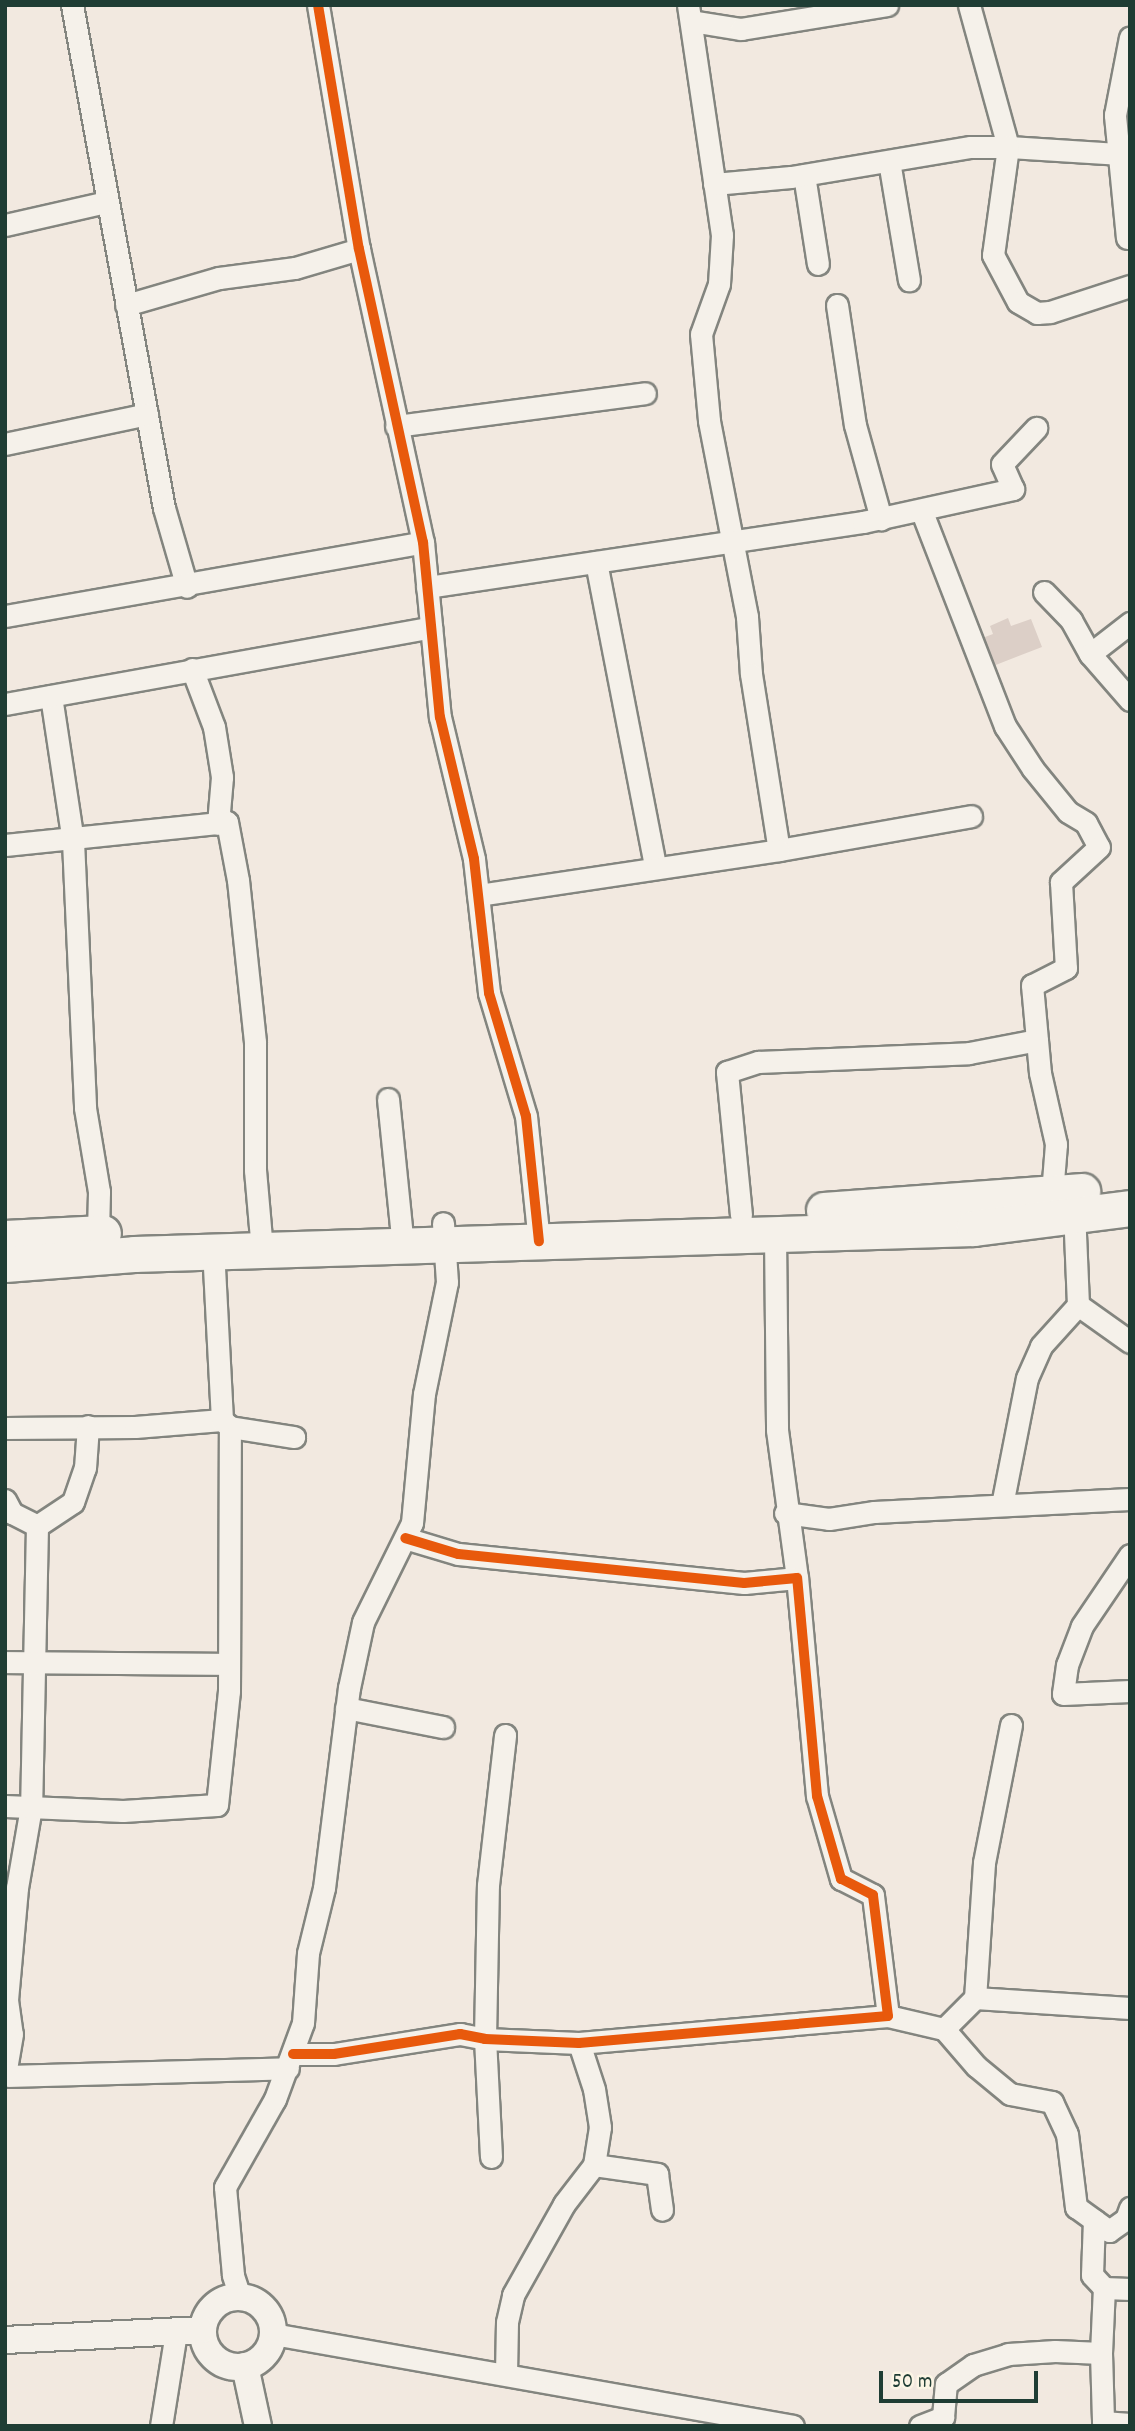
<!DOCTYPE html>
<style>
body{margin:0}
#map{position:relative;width:1135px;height:2431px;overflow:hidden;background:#f2e9e0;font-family:Dekko,sans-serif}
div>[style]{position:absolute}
.building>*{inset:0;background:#dccfc7}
.roads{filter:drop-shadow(2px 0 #83857f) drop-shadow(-2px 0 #83857f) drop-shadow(0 2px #83857f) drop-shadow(0 -2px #83857f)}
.minor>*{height:21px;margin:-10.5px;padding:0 10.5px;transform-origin:10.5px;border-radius:10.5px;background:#f5f1ea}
.tertiary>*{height:26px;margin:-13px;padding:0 13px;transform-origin:13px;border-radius:13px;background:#f5f1ea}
.tertiary>.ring{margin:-13px;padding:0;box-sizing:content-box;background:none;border:26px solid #f5f1ea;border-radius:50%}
.trunk>*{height:35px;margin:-17.5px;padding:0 17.5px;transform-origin:17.5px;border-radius:17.5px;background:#f5f1ea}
.cycleway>*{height:10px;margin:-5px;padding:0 5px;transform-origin:5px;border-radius:5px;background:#e8590c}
span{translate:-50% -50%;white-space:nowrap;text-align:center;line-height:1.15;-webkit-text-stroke:5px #fcf5e5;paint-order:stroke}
.frame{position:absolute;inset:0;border:7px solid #1f3d34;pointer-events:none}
.scale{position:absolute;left:879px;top:2371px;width:159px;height:32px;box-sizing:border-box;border:4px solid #1f3d34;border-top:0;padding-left:9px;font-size:21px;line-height:24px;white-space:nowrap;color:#1f3d34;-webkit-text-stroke:5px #fcf5e5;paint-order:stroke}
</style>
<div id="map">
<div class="building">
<div style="clip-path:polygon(1008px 618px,1011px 626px,1031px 619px,1042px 647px,988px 668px,977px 640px,993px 634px,990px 626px)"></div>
</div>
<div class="roads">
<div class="minor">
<div style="left:72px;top:5px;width:511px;rotate:79.64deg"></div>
<div style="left:164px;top:508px;width:82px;rotate:73.8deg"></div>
<div style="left:318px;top:5px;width:247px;rotate:80.5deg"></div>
<div style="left:359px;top:249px;width:300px;rotate:77.7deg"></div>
<div style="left:423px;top:542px;width:176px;rotate:84.5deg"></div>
<div style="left:440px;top:717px;width:146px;rotate:76.5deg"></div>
<div style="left:474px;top:859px;width:135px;rotate:83.6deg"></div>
<div style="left:489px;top:993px;width:128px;rotate:73.3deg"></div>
<div style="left:526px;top:1116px;width:126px;rotate:84.1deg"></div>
<div style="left:688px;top:5px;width:232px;rotate:81.6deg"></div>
<div style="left:722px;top:235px;width:49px;rotate:93.5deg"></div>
<div style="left:719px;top:284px;width:53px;rotate:109.8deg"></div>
<div style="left:701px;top:334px;width:87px;rotate:84.7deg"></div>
<div style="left:709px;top:421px;width:200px;rotate:79deg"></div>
<div style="left:747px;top:617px;width:57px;rotate:86deg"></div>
<div style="left:751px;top:674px;width:178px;rotate:81deg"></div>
<div style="left:779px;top:850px;width:195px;rotate:-10deg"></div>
<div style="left:969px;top:5px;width:147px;rotate:74.6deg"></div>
<div style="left:1008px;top:147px;width:111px;rotate:3.6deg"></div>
<div style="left:691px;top:21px;width:51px;rotate:9.1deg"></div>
<div style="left:741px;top:29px;width:148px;rotate:-9.3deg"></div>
<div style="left:889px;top:161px;width:121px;rotate:80.5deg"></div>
<div style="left:804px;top:175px;width:90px;rotate:81.1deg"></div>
<div style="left:714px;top:184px;width:77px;rotate:-5.2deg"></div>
<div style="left:791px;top:177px;width:182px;rotate:-9.5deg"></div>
<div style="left:971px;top:147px;width:37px"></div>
<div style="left:1008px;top:147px;width:109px;rotate:97.9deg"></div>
<div style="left:993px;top:255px;width:53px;rotate:62deg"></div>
<div style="left:1018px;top:302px;width:22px;rotate:30deg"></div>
<div style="left:1037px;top:313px;width:13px;rotate:-4deg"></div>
<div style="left:1050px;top:312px;width:84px;rotate:-18deg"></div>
<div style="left:5px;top:225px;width:104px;rotate:-12.8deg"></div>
<div style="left:1127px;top:238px;width:124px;rotate:-95.6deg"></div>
<div style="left:1115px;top:115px;width:79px;rotate:-79.1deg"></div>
<div style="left:126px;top:305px;width:97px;rotate:-16.2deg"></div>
<div style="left:219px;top:278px;width:77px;rotate:-7.5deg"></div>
<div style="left:295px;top:268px;width:67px;rotate:-16.5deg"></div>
<div style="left:837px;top:305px;width:121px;rotate:81.5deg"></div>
<div style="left:855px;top:425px;width:98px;rotate:74.5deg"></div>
<div style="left:396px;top:426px;width:251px;rotate:-7.5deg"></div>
<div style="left:5px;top:444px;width:145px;rotate:-11.9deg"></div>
<div style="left:922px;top:512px;width:230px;rotate:68.8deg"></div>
<div style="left:1005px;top:726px;width:51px;rotate:56.9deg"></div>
<div style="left:1033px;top:769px;width:55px;rotate:50.9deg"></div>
<div style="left:1068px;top:812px;width:21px;rotate:31deg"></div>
<div style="left:1086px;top:823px;width:27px;rotate:62deg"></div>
<div style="left:1099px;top:847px;width:52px;rotate:137.4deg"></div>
<div style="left:1061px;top:882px;width:86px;rotate:86.7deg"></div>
<div style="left:1066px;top:968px;width:38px;rotate:153deg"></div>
<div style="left:1032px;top:985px;width:88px;rotate:84.8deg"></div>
<div style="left:1040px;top:1073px;width:73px;rotate:77.3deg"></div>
<div style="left:1056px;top:1144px;width:50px;rotate:94.6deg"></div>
<div style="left:596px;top:562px;width:310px;rotate:79deg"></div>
<div style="left:427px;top:587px;width:441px;rotate:-8.5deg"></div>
<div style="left:863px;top:522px;width:154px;rotate:-12.4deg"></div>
<div style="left:1013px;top:489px;width:27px;rotate:-114deg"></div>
<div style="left:1002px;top:464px;width:50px;rotate:-46.6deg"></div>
<div style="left:1044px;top:592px;width:39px;rotate:46deg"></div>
<div style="left:1071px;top:620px;width:39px;rotate:61deg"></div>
<div style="left:1090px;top:654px;width:61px;rotate:49deg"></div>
<div style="left:5px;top:616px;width:424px;rotate:-10deg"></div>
<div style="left:1090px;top:654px;width:51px;rotate:-37.8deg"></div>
<div style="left:192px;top:669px;width:62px;rotate:69.2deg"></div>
<div style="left:214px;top:727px;width:51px;rotate:80.9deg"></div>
<div style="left:222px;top:777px;width:47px;rotate:94.9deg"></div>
<div style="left:51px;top:696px;width:147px;rotate:81.4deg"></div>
<div style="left:73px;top:841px;width:267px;rotate:87.4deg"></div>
<div style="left:85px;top:1108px;width:85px;rotate:80.5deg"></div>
<div style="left:99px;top:1192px;width:41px;rotate:91.4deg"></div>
<div style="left:5px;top:704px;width:433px;rotate:-10.2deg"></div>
<div style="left:5px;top:845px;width:223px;rotate:-5.9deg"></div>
<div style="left:227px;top:822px;width:59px;rotate:79.3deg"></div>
<div style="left:238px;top:880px;width:163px;rotate:84deg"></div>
<div style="left:255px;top:1042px;width:128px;rotate:90deg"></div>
<div style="left:255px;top:1170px;width:80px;rotate:85deg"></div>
<div style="left:478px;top:895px;width:304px;rotate:-8.5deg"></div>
<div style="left:388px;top:1099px;width:148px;rotate:84.2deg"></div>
<div style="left:741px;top:1215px;width:144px;rotate:-95.6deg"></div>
<div style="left:727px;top:1072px;width:33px;rotate:-18deg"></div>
<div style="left:758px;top:1062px;width:211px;rotate:-2.4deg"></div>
<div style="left:969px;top:1053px;width:69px;rotate:-10.8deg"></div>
<div style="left:775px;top:1234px;width:196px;rotate:89.4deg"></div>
<div style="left:777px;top:1430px;width:149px;rotate:82.3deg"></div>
<div style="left:1078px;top:1305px;width:64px;rotate:35.4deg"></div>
<div style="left:230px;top:1427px;width:65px;rotate:8.9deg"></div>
<div style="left:5px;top:1428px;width:130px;rotate:-0.4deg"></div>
<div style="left:135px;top:1427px;width:87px;rotate:-4.6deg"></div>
<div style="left:5px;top:1500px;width:15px;rotate:62deg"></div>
<div style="left:12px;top:1513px;width:28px;rotate:27deg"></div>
<div style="left:37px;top:1526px;width:281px;rotate:91.2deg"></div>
<div style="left:31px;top:1807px;width:82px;rotate:99.8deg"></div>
<div style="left:17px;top:1888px;width:112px;rotate:95.1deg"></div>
<div style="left:7px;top:2000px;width:34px;rotate:82deg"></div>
<div style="left:12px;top:2034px;width:42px;rotate:99.7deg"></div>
<div style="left:1002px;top:1505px;width:129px;rotate:-78.9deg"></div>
<div style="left:1027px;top:1378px;width:35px;rotate:-66deg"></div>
<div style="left:1041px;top:1346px;width:55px;rotate:-47.9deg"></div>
<div style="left:1078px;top:1305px;width:96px;rotate:-92.4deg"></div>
<div style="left:785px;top:1513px;width:44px;rotate:7.8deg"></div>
<div style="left:829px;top:1519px;width:46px;rotate:-8.8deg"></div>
<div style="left:874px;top:1512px;width:256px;rotate:-2.9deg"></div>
<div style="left:37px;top:1526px;width:43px;rotate:-33.7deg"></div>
<div style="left:73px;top:1502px;width:36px;rotate:-71deg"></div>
<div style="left:85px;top:1468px;width:42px;rotate:-85.9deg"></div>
<div style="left:1130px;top:1555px;width:86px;rotate:124.1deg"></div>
<div style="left:1082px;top:1626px;width:42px;rotate:111deg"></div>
<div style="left:1067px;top:1665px;width:29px;rotate:98deg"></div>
<div style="left:1063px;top:1694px;width:67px;rotate:-2.6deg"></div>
<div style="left:5px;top:1662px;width:223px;rotate:0.5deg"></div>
<div style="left:346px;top:1708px;width:99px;rotate:11.1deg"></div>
<div style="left:1011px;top:1725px;width:141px;rotate:101.1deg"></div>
<div style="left:984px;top:1863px;width:135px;rotate:93.8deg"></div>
<div style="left:975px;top:1998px;width:155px;rotate:3.7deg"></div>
<div style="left:5px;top:1806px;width:118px;rotate:2.4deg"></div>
<div style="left:123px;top:1811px;width:94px;rotate:-3.7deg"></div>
<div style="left:217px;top:1805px;width:115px;rotate:-84deg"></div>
<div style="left:229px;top:1691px;width:264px;rotate:-89.8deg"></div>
<div style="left:230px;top:1427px;width:11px;rotate:-139deg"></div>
<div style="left:222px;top:1420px;width:169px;rotate:-93deg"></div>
<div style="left:975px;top:1998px;width:44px;rotate:135deg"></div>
<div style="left:944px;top:2029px;width:49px;rotate:49.1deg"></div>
<div style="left:976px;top:2066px;width:44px;rotate:39.5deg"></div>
<div style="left:1010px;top:2094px;width:43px;rotate:10.8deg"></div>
<div style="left:1052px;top:2102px;width:35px;rotate:65deg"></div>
<div style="left:1067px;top:2134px;width:74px;rotate:83deg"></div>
<div style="left:1076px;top:2207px;width:41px;rotate:36deg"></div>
<div style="left:1109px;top:2231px;width:21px;rotate:-35deg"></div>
<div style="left:1126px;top:2219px;width:12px;rotate:-70deg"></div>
<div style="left:888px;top:2016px;width:57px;rotate:13.1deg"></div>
<div style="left:293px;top:2054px;width:41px"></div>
<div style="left:334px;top:2054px;width:128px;rotate:-9deg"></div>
<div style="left:460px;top:2034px;width:25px;rotate:11deg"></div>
<div style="left:485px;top:2039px;width:94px;rotate:2.4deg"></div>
<div style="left:579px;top:2043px;width:310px;rotate:-5deg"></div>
<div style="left:888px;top:2016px;width:122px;rotate:-97.1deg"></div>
<div style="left:873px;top:1895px;width:36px;rotate:-153deg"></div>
<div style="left:841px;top:1879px;width:86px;rotate:-106.1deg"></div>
<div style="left:817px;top:1796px;width:219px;rotate:-95.2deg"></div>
<div style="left:797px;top:1578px;width:53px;rotate:174.6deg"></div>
<div style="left:744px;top:1583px;width:287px;rotate:-174.2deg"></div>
<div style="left:458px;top:1554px;width:55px;rotate:-163.2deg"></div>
<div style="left:8px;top:2076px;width:280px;rotate:-1.6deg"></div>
<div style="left:491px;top:2157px;width:118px;rotate:-92.9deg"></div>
<div style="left:485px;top:2039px;width:154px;rotate:-88.9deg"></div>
<div style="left:488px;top:1885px;width:151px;rotate:-83.5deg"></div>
<div style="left:594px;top:2165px;width:64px;rotate:8.1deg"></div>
<div style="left:657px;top:2174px;width:36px;rotate:82deg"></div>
<div style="left:1094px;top:2220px;width:55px;rotate:92.1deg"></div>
<div style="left:1092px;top:2275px;width:18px;rotate:47deg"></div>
<div style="left:1104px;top:2288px;width:26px;rotate:2deg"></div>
<div style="left:240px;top:2297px;width:23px;rotate:-108deg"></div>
<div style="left:233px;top:2275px;width:88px;rotate:-95.2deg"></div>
<div style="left:225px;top:2187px;width:101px;rotate:-60.4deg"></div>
<div style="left:275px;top:2099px;width:81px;rotate:-69.8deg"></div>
<div style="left:303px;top:2023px;width:70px;rotate:-85.9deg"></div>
<div style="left:308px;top:1953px;width:67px;rotate:-76.2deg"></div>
<div style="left:324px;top:1888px;width:202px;rotate:-82.9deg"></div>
<div style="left:349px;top:1688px;width:67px;rotate:-78deg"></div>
<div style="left:363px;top:1622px;width:110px;rotate:-63.7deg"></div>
<div style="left:412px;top:1523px;width:130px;rotate:-84.7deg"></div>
<div style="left:424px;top:1394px;width:114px;rotate:-78.4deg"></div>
<div style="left:447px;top:1282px;width:59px;rotate:-93.9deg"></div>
<div style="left:273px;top:2334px;width:528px;rotate:10.03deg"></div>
<div style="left:1101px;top:2353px;width:65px;rotate:-87.4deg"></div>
<div style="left:506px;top:2374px;width:52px;rotate:-88.9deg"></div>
<div style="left:507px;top:2322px;width:28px;rotate:-77deg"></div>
<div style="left:513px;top:2295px;width:104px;rotate:-60.7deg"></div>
<div style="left:564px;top:2204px;width:49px;rotate:-52.4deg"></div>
<div style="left:594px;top:2165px;width:38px;rotate:-81deg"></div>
<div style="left:600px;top:2127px;width:38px;rotate:-99deg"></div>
<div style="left:594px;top:2089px;width:48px;rotate:-108.1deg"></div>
<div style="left:161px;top:2426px;width:95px;rotate:-80.9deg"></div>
<div style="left:920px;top:2426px;width:25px;rotate:-21deg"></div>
<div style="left:943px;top:2417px;width:33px;rotate:-85deg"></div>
<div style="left:946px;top:2384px;width:33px;rotate:-35deg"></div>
<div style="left:973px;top:2365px;width:37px;rotate:-17deg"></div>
<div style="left:1008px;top:2354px;width:47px;rotate:-3.7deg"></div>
<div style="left:1055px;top:2351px;width:46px;rotate:2.5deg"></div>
<div style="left:1101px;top:2353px;width:69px;rotate:88.3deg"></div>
<div style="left:1103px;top:2422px;width:27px;rotate:4deg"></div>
</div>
<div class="tertiary">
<div class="ring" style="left:203px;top:2297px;width:44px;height:44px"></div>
<div style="left:5px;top:2340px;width:197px;rotate:-2.9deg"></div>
<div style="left:245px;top:2366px;width:61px;rotate:77.8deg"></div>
</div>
<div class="trunk">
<div style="left:824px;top:1210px;width:259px;rotate:-4.2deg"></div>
<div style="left:5px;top:1238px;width:98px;rotate:-2.9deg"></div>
<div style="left:5px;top:1264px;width:129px;rotate:-4.4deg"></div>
<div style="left:134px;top:1254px;width:840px;rotate:-1.77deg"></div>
<div style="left:974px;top:1228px;width:157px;rotate:-7.3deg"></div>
</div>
</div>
<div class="cycleway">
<div style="left:318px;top:5px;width:247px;rotate:80.5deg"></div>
<div style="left:359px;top:249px;width:300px;rotate:77.7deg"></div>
<div style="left:423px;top:542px;width:176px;rotate:84.5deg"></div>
<div style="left:440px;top:717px;width:146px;rotate:76.5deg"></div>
<div style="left:474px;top:859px;width:135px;rotate:83.6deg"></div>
<div style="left:489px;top:993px;width:128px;rotate:73.3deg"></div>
<div style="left:526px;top:1116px;width:126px;rotate:84.1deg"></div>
<div style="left:293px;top:2054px;width:41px"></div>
<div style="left:334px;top:2054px;width:128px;rotate:-9deg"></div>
<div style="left:460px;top:2034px;width:25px;rotate:11deg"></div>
<div style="left:485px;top:2039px;width:94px;rotate:2.4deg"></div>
<div style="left:579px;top:2043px;width:310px;rotate:-5deg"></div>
<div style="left:888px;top:2016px;width:122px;rotate:-97.1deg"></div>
<div style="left:873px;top:1895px;width:36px;rotate:-153deg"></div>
<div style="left:841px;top:1879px;width:86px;rotate:-106.1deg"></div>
<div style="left:817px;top:1796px;width:219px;rotate:-95.2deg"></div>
<div style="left:797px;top:1578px;width:53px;rotate:174.6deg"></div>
<div style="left:744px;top:1583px;width:287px;rotate:-174.2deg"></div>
<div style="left:458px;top:1554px;width:55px;rotate:-163.2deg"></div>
</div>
<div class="frame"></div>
<div class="scale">50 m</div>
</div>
